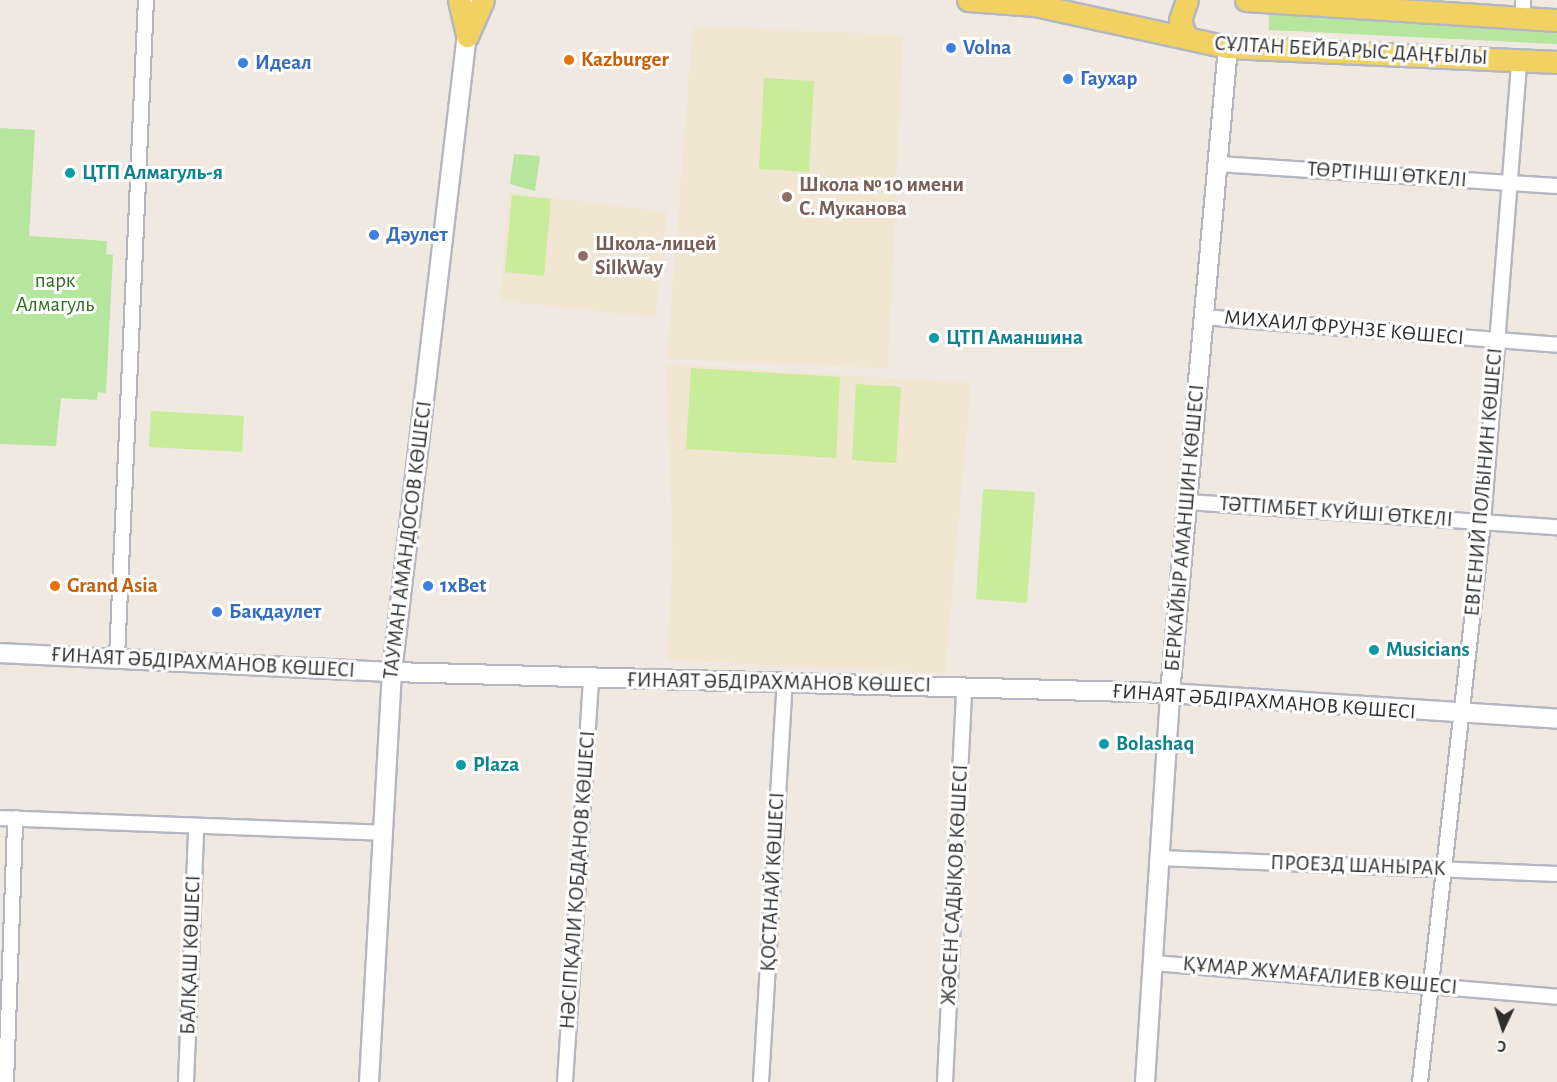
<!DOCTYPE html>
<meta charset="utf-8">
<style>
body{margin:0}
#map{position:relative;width:1557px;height:1082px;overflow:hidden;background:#efe9e1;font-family:"Alegreya Sans",sans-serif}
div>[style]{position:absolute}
.education>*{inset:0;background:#f0e6d1}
.green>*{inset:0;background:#b6e59e}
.pitch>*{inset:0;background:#c9ec9a}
.roads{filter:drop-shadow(2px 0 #b4b7c1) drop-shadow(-2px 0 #b4b7c1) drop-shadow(0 2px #b4b7c1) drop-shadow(0 -2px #b4b7c1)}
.street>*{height:14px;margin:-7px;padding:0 7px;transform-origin:7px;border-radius:7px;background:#fff}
.secondary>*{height:18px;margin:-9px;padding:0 9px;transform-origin:9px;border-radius:9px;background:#fff}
.primary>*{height:21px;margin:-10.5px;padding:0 10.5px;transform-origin:10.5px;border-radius:10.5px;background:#f2d163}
.dots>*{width:16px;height:16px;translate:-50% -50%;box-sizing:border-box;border:3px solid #fff;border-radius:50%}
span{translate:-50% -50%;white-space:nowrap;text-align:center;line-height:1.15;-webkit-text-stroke:6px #fff;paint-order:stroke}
.shop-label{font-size:21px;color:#366cbe;font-weight:700}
.left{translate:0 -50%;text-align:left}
.street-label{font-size:21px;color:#2e2e2e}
.food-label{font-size:21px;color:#c56008;font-weight:700}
.culture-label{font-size:21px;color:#0d838f;font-weight:700}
.education-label{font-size:21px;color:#785e54;font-weight:700}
.park-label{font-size:21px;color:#2c6e1b}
.north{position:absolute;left:1473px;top:998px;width:60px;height:60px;-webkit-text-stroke:4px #fff;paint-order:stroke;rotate:184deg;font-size:16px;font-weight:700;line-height:24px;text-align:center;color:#2e2e2e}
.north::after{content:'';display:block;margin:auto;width:21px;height:27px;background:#2e2e2e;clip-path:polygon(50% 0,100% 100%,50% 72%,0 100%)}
</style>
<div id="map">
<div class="education">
<div style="clip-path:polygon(693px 26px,903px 35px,888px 368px,667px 359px)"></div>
<div style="clip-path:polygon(509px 192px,667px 212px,656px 317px,500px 301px)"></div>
<div style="clip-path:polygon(666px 364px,971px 383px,945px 673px,667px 660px,673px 553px)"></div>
</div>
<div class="green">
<div style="clip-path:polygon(1269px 14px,1557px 28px,1557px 44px,1269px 30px)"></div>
<div style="clip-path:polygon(0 128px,35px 130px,29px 236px,107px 241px,106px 254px,113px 255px,106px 393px,98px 392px,97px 400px,61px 398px,56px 446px,0 444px)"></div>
<div style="clip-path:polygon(514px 154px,540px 156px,535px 191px,510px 184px)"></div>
</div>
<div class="pitch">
<div style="clip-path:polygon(764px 78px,814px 81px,809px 172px,759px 169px)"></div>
<div style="clip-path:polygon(512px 195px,551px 199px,544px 276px,505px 272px)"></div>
<div style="clip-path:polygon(691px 368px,840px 377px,836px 458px,686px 449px)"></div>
<div style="clip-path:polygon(856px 384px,901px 387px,896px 463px,852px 460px)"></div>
<div style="clip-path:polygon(151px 411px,244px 416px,242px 452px,149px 447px)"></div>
<div style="clip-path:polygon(983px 489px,1035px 492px,1027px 603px,976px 599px)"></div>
</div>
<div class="roads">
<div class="street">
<div style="left:1522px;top:18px;width:18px;rotate:-87deg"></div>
<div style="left:1217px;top:164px;width:341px;rotate:3.7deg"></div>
<div style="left:1204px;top:317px;width:354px;rotate:4.5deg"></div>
<div style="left:1187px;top:502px;width:371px;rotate:3.9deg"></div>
<div style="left:117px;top:658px;width:659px;rotate:-87.48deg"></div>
<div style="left:0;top:818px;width:382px;rotate:2.2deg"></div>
<div style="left:1160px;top:858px;width:397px;rotate:2.3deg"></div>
<div style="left:1155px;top:963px;width:403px;rotate:4.8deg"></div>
<div style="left:6px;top:1082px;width:264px;rotate:-88deg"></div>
<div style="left:186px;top:1082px;width:254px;rotate:-87.7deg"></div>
<div style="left:565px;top:1082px;width:405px;rotate:-86.3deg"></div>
<div style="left:761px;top:1082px;width:401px;rotate:-86.6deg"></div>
<div style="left:945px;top:1082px;width:394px;rotate:-87.2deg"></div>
<div style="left:1420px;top:1082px;width:564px;rotate:-83.58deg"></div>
<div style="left:1483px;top:522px;width:463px;rotate:-85.5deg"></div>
</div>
<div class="secondary">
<div style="left:0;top:653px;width:392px;rotate:2.8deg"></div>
<div style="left:392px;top:672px;width:778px;rotate:1.55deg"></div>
<div style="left:1170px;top:693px;width:388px;rotate:3.8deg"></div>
<div style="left:369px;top:1082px;width:411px;rotate:-86.8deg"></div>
<div style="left:392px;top:672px;width:677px;rotate:-83.3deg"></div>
<div style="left:1145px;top:1082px;width:390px;rotate:-86.3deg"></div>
<div style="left:1170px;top:693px;width:649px;rotate:-84.87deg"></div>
</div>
<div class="primary">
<div style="left:459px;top:0;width:37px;rotate:77deg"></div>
<div style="left:968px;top:0;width:67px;rotate:4.3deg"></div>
<div style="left:1035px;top:5px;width:198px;rotate:12.3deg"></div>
<div style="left:1228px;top:47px;width:329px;rotate:2.6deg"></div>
<div style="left:1246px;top:0;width:312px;rotate:3.7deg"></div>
<div style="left:467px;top:36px;width:39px;rotate:-66deg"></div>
<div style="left:1186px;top:38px;width:19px;rotate:-108deg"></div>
<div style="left:1180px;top:20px;width:21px;rotate:-71deg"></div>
</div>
</div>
<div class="dots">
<div style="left:951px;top:48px;background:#3f7fe0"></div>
<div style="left:569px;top:60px;background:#e8710a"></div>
<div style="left:243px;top:63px;background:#3f7fe0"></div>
<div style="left:1068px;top:79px;background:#3f7fe0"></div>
<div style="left:70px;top:173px;background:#0f9aa8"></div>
<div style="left:787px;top:197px;background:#8d6e63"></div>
<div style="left:374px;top:235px;background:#3f7fe0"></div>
<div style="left:583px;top:256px;background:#8d6e63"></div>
<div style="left:934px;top:338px;background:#0f9aa8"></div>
<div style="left:55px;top:586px;background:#e8710a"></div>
<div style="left:428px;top:586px;background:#3f7fe0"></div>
<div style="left:217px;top:612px;background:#3f7fe0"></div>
<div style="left:1374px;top:650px;background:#0f9aa8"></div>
<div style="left:1104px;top:744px;background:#0f9aa8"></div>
<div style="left:461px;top:765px;background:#0f9aa8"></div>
</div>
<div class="shop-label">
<span class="left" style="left:963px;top:48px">Volna</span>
<span class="left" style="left:255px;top:63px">Идеал</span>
<span class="left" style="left:1080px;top:79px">Гаухар</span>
<span class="left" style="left:386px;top:235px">Дәулет</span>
<span class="left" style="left:440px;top:586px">1xBet</span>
<span class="left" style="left:229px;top:612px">Бақдаулет</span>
</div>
<div class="street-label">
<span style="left:1351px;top:51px;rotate:3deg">СҰЛТАН БЕЙБАРЫС ДАҢҒЫЛЫ</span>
<span style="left:1387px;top:175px;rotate:4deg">ТӨРТІНШІ ӨТКЕЛІ</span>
<span style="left:1344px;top:328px;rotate:5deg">МИХАИЛ ФРУНЗЕ КӨШЕСІ</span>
<span style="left:1484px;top:482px;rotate:-85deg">ЕВГЕНИЙ ПОЛЫНИН КӨШЕСІ</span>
<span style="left:1336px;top:512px;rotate:4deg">ТӘТТІМБЕТ КҮЙШІ ӨТКЕЛІ</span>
<span style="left:1185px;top:528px;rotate:-85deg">БЕРКАЙЫР АМАНШИН КӨШЕСІ</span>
<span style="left:408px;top:540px;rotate:-83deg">ТАУМАН АМАНДОСОВ КӨШЕСІ</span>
<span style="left:203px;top:663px;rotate:3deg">ҒИНАЯТ ӘБДІРАХМАНОВ КӨШЕСІ</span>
<span style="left:779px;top:683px;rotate:1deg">ҒИНАЯТ ӘБДІРАХМАНОВ КӨШЕСІ</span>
<span style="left:1264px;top:702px;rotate:4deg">ҒИНАЯТ ӘБДІРАХМАНОВ КӨШЕСІ</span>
<span style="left:1358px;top:866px;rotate:2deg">ПРОЕЗД ШАНЫРАК</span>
<span style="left:578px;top:880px;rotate:-86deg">НӘСІПҚАЛИ ҚОБДАНОВ КӨШЕСІ</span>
<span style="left:773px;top:882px;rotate:-87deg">ҚОСТАНАЙ КӨШЕСІ</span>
<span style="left:955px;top:885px;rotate:-87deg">ЖӘСЕН САДЫҚОВ КӨШЕСІ</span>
<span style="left:191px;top:955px;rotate:-88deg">БАЛҚАШ КӨШЕСІ</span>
<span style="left:1320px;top:976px;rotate:5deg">ҚҰМАР ЖҰМАҒАЛИЕВ КӨШЕСІ</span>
</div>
<div class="food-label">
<span class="left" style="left:581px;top:60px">Kazburger</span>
<span class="left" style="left:67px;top:586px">Grand Asia</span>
</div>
<div class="culture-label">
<span class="left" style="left:82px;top:173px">ЦТП Алмагуль-я</span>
<span class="left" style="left:946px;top:338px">ЦТП Аманшина</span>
<span class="left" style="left:1386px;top:650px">Musicians</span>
<span class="left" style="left:1116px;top:744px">Bolashaq</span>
<span class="left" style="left:473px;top:765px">Plaza</span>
</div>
<div class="education-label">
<span class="left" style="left:799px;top:197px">Школа № 10 имени<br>С. Муканова</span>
<span class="left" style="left:595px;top:256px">Школа-лицей<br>SilkWay</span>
</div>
<div class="park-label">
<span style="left:55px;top:293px">парк<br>Алмагуль</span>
</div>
<div class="north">С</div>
</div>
